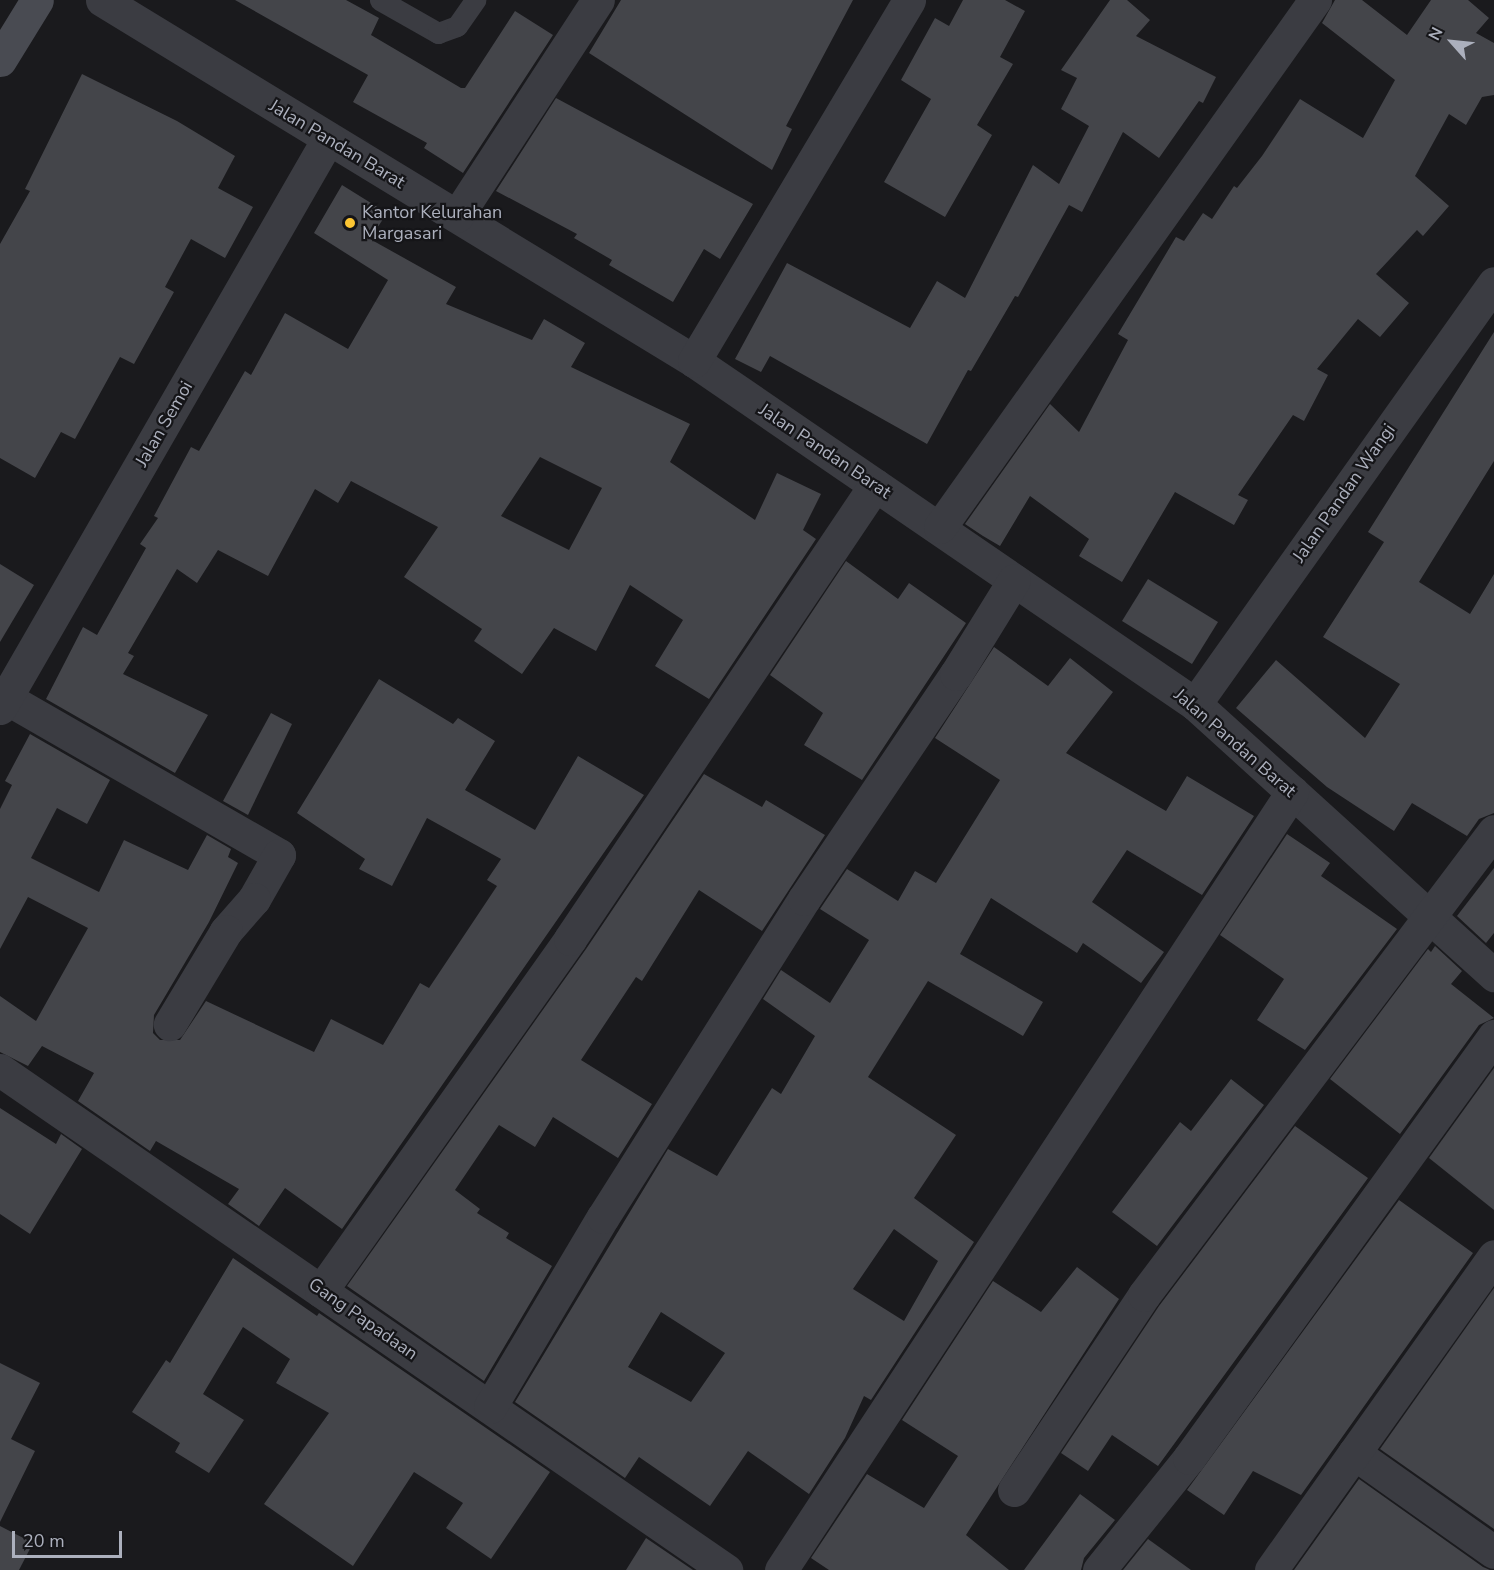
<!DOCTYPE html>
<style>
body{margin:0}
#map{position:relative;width:1494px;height:1570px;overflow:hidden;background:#1a1a1d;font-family:"Nunito Sans",sans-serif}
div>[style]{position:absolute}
.building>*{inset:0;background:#44454a}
.lane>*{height:21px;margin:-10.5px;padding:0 10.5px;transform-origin:10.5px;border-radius:10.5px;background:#3b3c42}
.street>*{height:33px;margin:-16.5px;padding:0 16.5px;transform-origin:16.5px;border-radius:16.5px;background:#3b3c42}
.secondary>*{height:33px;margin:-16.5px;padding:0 16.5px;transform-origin:16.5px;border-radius:16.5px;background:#494b52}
.dots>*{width:16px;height:16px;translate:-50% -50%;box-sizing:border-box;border:3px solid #151518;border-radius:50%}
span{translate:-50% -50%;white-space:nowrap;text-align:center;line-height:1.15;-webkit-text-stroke:4.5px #151518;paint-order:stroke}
.street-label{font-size:18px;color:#acb0bd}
.poi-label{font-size:18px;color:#acb0bd}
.left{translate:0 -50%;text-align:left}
.north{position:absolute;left:1422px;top:12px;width:60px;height:60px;-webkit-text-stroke:4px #151518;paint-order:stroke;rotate:297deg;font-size:16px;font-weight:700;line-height:24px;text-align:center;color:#acb0bd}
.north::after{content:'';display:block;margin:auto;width:21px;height:27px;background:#acb0bd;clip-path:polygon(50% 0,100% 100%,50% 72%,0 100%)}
.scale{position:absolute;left:12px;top:1531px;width:110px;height:27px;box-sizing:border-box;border:3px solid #acb0bd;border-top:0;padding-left:8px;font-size:18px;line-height:21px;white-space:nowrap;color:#acb0bd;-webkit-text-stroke:4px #151518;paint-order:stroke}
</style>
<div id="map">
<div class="building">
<div style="clip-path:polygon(235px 0,346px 0,379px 18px,371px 35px,461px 88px,465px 88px,515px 11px,553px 35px,463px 173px,424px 148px,427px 143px,353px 102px,368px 75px)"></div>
<div style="clip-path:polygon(621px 0,853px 0,786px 126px,792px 129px,772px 170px,589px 53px)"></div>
<div style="clip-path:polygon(963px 0,1005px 0,1025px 11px,1000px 57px,1013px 64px,977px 125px,992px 135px,945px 217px,884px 182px,931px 99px,901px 80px,935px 18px,949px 26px)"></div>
<div style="clip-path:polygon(1110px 0,1127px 0,1150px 20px,1136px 36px,1216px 77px,1203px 103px,1199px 101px,1159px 158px,1123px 132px,1082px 212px,1069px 205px,1018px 297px,1015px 296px,971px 371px,968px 370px,927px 444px,770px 356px,761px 372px,735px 359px,787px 263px,910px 328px,937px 281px,965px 298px,1033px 165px,1059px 184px,1089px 126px,1061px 109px,1077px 78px,1061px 70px)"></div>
<div style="clip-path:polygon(1335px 0,1362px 0,1407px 35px,1431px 0,1468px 0,1489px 18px,1476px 33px,1494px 43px,1494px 95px,1482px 97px,1466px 125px,1449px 114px,1415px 176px,1449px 206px,1423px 236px,1417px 230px,1376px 274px,1409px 303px,1380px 337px,1358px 319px,1317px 369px,1328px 375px,1304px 421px,1293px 415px,1238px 495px,1248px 500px,1234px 525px,1175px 492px,1122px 582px,1079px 556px,1089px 539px,1030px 496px,1000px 546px,983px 536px,965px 524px,1050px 404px,1079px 432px,1128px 340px,1118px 334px,1176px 237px,1184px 241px,1203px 213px,1212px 219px,1234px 186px,1237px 188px,1262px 156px,1300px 99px,1363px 138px,1395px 80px,1322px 23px)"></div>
<div style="clip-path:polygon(82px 74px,177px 121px,235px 156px,218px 188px,253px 207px,225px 258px,191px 239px,165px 287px,174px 292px,134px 364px,120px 357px,75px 439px,61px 432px,35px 478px,0 458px,0 244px,30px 191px,25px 189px)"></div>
<div style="clip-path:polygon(556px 98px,753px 204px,720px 259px,704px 249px,673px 302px,609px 265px,612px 260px,574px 238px,577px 234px,496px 191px)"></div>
<div style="clip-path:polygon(evenodd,342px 185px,387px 213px,370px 239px,456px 287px,446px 304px,532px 340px,544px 319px,585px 343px,571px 367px,690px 424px,670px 462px,755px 520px,777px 473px,821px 494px,803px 530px,816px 539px,709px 699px,655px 666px,683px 620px,630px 585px,596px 651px,554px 628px,522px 674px,474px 641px,482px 629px,404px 577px,438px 527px,351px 481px,338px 503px,315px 489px,268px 576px,218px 550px,197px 583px,177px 569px,128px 653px,134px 656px,123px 674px,208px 715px,175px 773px,46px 699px,83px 627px,97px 635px,146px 548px,140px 544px,158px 518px,154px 516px,191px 447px,199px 451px,245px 371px,251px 375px,285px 313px,348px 349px,388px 280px,314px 233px,342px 185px,540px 457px,602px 488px,569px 550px,501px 516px,540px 457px)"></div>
<div style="clip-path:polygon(1494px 332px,1494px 461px,1419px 582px,1470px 614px,1494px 574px,1494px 813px,1479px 819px,1467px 836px,1412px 803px,1394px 831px,1327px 787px,1236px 708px,1276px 660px,1365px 738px,1400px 684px,1323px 637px,1384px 542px,1368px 532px)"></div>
<div style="clip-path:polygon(846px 561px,898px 599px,909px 583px,966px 623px,862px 780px,804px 745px,823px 713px,770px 675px)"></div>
<div style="clip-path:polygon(0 564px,34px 585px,0 642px)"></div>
<div style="clip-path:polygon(1148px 579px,1218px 622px,1192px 664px,1122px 621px)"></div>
<div style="clip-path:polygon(evenodd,994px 647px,1048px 686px,1070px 658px,1113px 692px,1066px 753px,1166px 811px,1187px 776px,1254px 816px,1202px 895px,1127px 850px,1092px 902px,1164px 952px,1141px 983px,1083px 943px,1077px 953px,991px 898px,960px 954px,1043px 1002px,1023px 1036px,928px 981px,868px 1077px,956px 1135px,914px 1198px,974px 1242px,871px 1400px,864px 1396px,845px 1438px,809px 1494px,748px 1451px,710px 1506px,639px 1457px,625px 1478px,515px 1402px,668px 1149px,717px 1176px,772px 1088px,781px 1094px,815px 1036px,763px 999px,781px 970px,830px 1003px,869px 940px,820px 909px,847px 869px,898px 901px,915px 871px,936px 883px,1000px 780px,935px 738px,994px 647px,894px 1229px,938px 1261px,904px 1321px,853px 1289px,894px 1229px,994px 647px,661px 1312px,725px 1353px,691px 1402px,628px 1367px,661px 1312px)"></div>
<div style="clip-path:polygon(379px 679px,453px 724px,458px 718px,495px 741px,465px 790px,535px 830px,578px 756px,644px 795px,342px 1229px,285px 1188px,259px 1226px,228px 1204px,239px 1189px,156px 1141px,150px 1151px,78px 1101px,94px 1073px,42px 1046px,28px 1066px,0 1052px,0 996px,36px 1021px,88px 928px,28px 897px,0 949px,0 809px,12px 785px,5px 781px,30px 734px,110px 780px,87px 824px,57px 808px,31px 858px,99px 892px,124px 840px,188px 870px,207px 835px,231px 849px,228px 857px,238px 863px,209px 922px,154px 1015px,153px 1033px,160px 1040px,180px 1040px,206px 1001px,314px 1052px,331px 1019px,383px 1045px,420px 983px,429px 988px,497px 886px,487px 880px,501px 859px,427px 818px,392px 886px,359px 869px,365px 859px,297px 813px)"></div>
<div style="clip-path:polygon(271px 713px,292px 724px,248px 815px,223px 801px)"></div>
<div style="clip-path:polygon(704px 774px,762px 807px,766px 800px,825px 835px,762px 931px,699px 890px,642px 981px,636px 977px,581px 1060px,652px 1104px,618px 1158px,553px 1117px,535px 1147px,499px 1125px,455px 1190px,480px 1209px,477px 1213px,509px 1233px,506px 1238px,552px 1266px,484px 1381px,347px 1286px,586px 949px)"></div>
<div style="clip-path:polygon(1287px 834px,1330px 863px,1321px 876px,1397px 929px,1305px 1050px,1257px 1020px,1284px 979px,1220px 935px)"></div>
<div style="clip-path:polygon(1494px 868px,1494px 933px,1486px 943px,1457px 916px)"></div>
<div style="clip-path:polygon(1435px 946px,1462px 971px,1451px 984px,1494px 1018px,1479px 1025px,1400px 1134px,1330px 1079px,1428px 949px,1431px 952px)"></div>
<div style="clip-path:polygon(1494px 1068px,1494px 1210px,1429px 1158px)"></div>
<div style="clip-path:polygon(1231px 1079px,1264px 1105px,1157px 1246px,1112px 1212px,1180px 1122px,1191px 1131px)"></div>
<div style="clip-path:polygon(0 1108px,56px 1144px,61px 1134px,82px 1149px,30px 1234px,0 1214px)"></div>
<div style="clip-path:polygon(1295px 1126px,1368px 1178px,1158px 1466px,1112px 1435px,1088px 1471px,1061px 1453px,1159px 1306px)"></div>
<div style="clip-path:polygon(1399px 1200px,1473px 1253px,1301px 1495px,1253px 1471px,1224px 1515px,1187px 1490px)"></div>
<div style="clip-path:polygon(233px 1258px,317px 1316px,319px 1313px,550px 1472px,491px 1559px,446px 1528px,463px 1503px,414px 1472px,353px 1566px,264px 1504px,329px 1413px,276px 1383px,290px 1359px,243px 1327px,203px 1394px,244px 1420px,209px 1473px,175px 1452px,180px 1443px,132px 1412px,166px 1360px,170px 1363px)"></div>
<div style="clip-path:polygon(1077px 1267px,1119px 1299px,966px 1535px,1009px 1570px,829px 1570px,811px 1558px,867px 1474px,924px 1508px,958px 1456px,902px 1420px,993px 1281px,1041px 1312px)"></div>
<div style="clip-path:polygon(1494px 1288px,1494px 1529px,1380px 1449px)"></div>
<div style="clip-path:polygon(0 1363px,40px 1383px,11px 1439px,35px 1451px,0 1522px)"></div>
<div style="clip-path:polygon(1359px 1479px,1483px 1567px,1490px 1570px,1294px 1570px)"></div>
<div style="clip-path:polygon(1080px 1494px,1115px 1520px,1084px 1558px,1081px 1570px,1024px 1570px)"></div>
<div style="clip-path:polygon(0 1526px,33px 1543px,19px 1570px,0 1570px)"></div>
<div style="clip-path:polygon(646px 1538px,693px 1570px,626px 1570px)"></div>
<div style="clip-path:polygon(1148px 1539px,1191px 1570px,1123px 1570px)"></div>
</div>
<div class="lane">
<div style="left:380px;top:0;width:67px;rotate:29.6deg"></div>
<div style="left:438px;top:33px;width:20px;rotate:-20deg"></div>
<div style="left:457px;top:26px;width:32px;rotate:-55deg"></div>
</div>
<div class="street">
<div style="left:102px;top:0;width:693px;rotate:31.37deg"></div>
<div style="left:694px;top:361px;width:607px;rotate:34.4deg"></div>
<div style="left:1195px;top:704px;width:404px;rotate:42.2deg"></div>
<div style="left:457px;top:216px;width:258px;rotate:-56.9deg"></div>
<div style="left:694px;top:361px;width:420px;rotate:-59.2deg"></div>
<div style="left:940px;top:527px;width:647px;rotate:-54.57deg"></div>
<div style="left:6px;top:698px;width:315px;rotate:29.9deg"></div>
<div style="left:279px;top:855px;width:51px;rotate:119.6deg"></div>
<div style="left:254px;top:899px;width:43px;rotate:131.2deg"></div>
<div style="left:226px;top:931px;width:109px;rotate:121.1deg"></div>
<div style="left:1195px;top:704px;width:516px;rotate:-54.62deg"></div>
<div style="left:0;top:708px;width:657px;rotate:-60.04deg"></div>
<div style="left:0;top:1070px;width:882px;rotate:34.56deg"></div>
<div style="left:321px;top:1291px;width:431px;rotate:-54.7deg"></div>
<div style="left:570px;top:939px;width:547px;rotate:-56.11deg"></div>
<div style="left:490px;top:1407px;width:221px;rotate:-59.3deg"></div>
<div style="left:603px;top:1217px;width:376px;rotate:-57.7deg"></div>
<div style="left:804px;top:899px;width:272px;rotate:-56deg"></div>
<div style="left:956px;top:674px;width:110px;rotate:-58.3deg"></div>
<div style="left:1354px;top:1453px;width:171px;rotate:35.3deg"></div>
<div style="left:1014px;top:1490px;width:234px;rotate:-56.3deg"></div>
<div style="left:1144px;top:1295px;width:581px;rotate:-52.97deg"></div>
<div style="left:781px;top:1570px;width:931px;rotate:-56.7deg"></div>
<div style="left:1099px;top:1570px;width:144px;rotate:-51.2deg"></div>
<div style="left:1189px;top:1458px;width:521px;rotate:-54.14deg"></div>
<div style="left:1271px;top:1570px;width:385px;rotate:-54.6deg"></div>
</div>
<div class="secondary">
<div style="left:0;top:60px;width:70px;rotate:-58.3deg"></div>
</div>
<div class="dots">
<div style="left:350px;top:223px;background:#fdc633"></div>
</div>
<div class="street-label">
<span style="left:337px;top:144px;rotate:31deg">Jalan Pandan Barat</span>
<span style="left:164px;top:424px;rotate:-60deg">Jalan Semoi</span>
<span style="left:825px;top:451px;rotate:34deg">Jalan Pandan Barat</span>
<span style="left:1344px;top:493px;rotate:-55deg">Jalan Pandan Wangi</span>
<span style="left:1235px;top:743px;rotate:41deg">Jalan Pandan Barat</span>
<span style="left:363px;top:1319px;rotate:35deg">Gang Papadaan</span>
</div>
<div class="poi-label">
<span class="left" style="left:362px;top:223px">Kantor Kelurahan<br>Margasari</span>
</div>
<div class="north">N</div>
<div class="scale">20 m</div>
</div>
